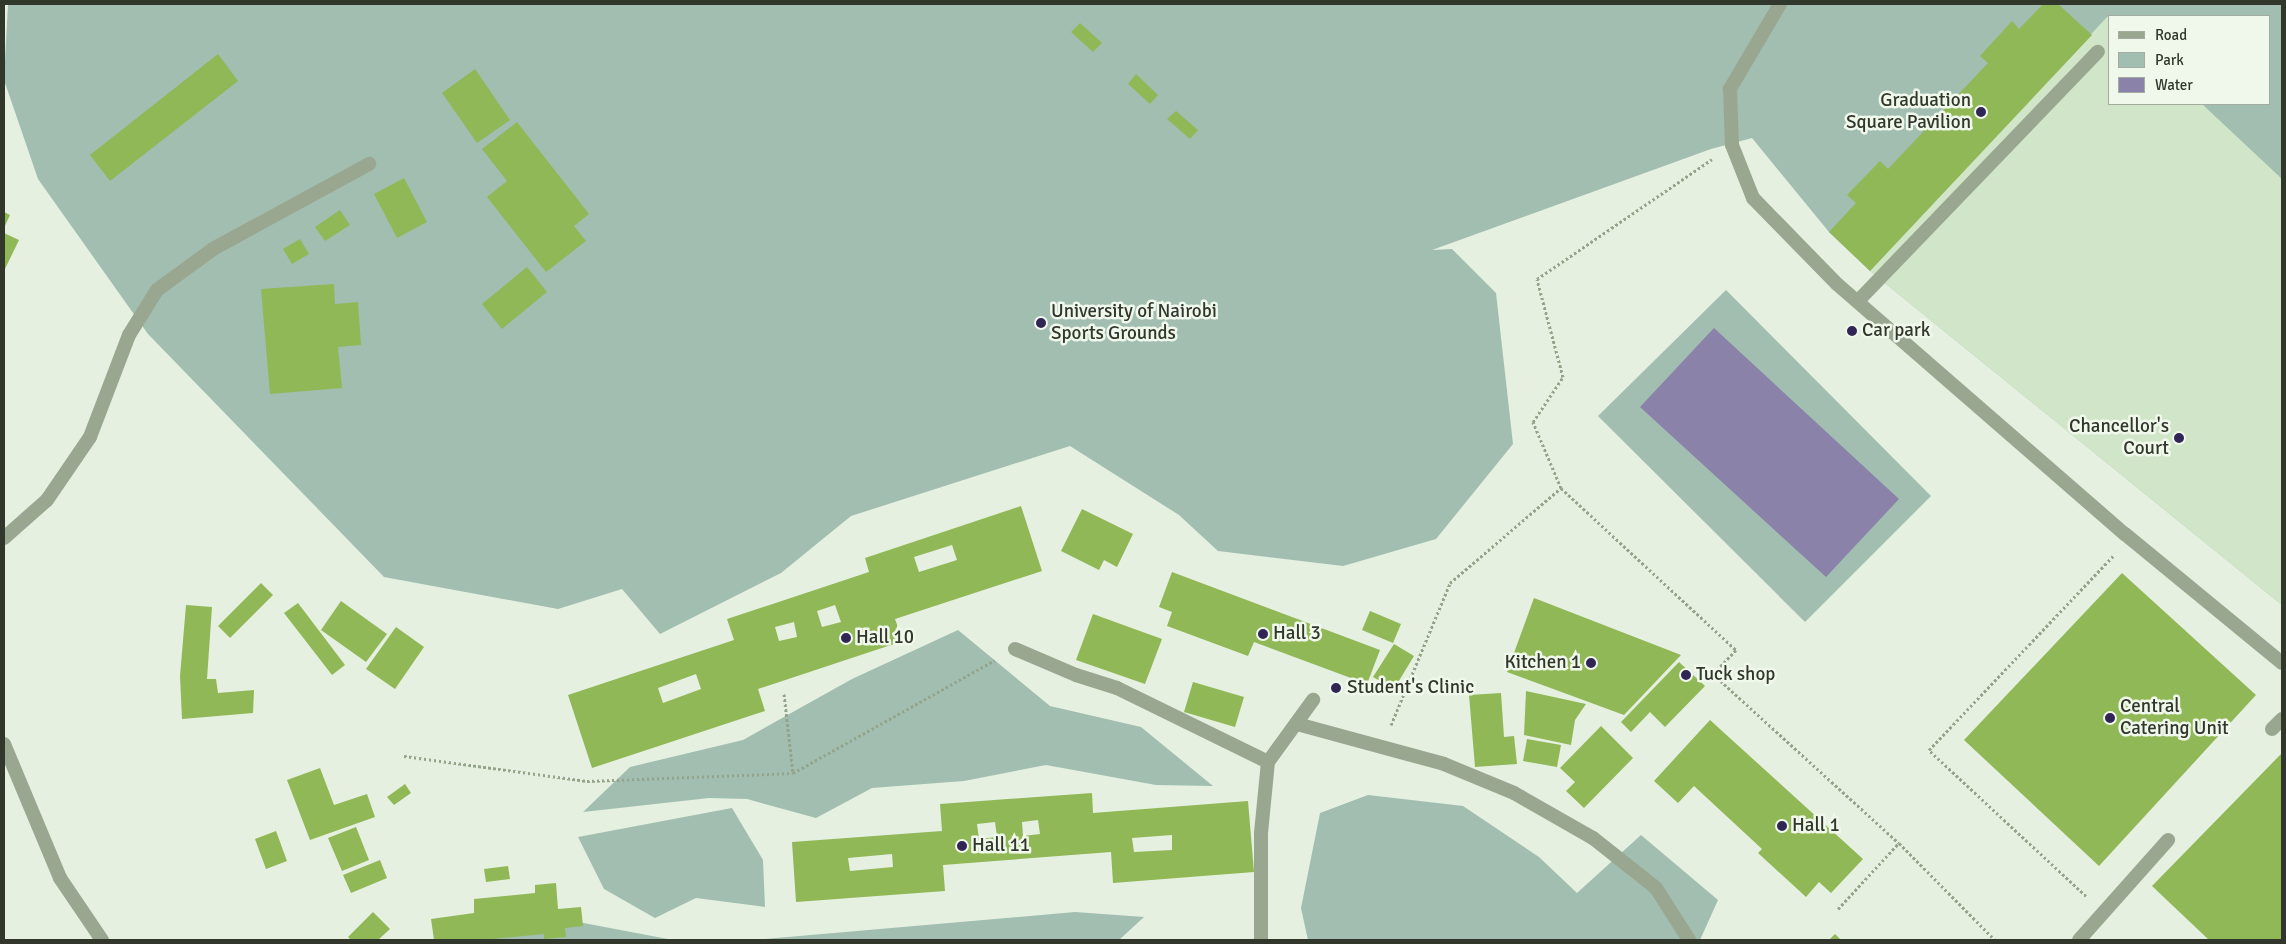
<!DOCTYPE html>
<style>
body{margin:0}
#map{position:relative;width:2286px;height:944px;overflow:hidden;background:#e5f0e0;font-family:Signika,sans-serif}
div>[style]{position:absolute}
.green>*{inset:0;background:#a1beb0}
.plaza>*{inset:0;background:#d1e6c9}
.water>*{inset:0;background:#8b82aa}
.building>*{inset:0;background:#90b856}
.path>*{height:3px;margin-top:-1.5px;transform-origin:0;background:repeating-linear-gradient(90deg,#94a48a 0 2.5px,transparent 0 5px)}
.service>*{height:14px;margin:-7px;padding:0 7px;transform-origin:7px;border-radius:7px;background:#9aa790}
.tertiary>*{height:14px;margin:-7px;padding:0 7px;transform-origin:7px;border-radius:7px;background:#9aa790}
.dots>*{width:14px;height:14px;translate:-50% -50%;box-sizing:border-box;border:2px solid #f0f8ec;border-radius:50%}
span{translate:-50% -50%;white-space:nowrap;text-align:center;line-height:1.15;-webkit-text-stroke:5px #f0f8ec;paint-order:stroke}
.poi-label{font-size:19px;color:#31372b}
.right{translate:-100% -50%;text-align:right}
.left{translate:0 -50%;text-align:left}
.frame{position:absolute;inset:0;border:5px solid #31372b;pointer-events:none}
.legend{position:absolute;left:2108px;top:15px;width:162px;height:90px;box-sizing:border-box;background:#f0f8ec;border:1px solid #a4ab9f;margin:0;padding:6px 9px;list-style:none;font-size:15px;color:#31372b}
.legend li{display:flex;align-items:center;gap:10px;height:25px}
.legend b{width:25px;border:1px solid #a4ab9f}
</style>
<div id="map">
<div class="green">
<div style="clip-path:polygon(evenodd,8px 4px,2282px 4px,2282px 605px,1870px 271px,1829px 232px,1752px 138px,1711px 149px,1432px 250px,1452px 249px,1496px 293px,1513px 444px,1436px 539px,1343px 566px,1218px 551px,1179px 515px,1070px 446px,851px 516px,781px 573px,660px 634px,622px 589px,558px 609px,384px 577px,148px 334px,38px 179px,4px 80px,8px 4px,2110px 16px,2270px 16px,2270px 104px,2110px 104px,2110px 16px)"></div>
<div style="clip-path:polygon(1726px 290px,1931px 496px,1805px 622px,1598px 416px)"></div>
<div style="clip-path:polygon(958px 630px,1050px 706px,1141px 727px,1213px 786px,1156px 785px,1046px 765px,964px 781px,872px 788px,816px 818px,747px 799px,709px 798px,583px 812px,630px 767px,743px 740px,852px 679px)"></div>
<div style="clip-path:polygon(1368px 795px,1463px 806px,1539px 857px,1577px 893px,1641px 835px,1718px 900px,1700px 940px,1308px 940px,1301px 908px,1320px 813px)"></div>
<div style="clip-path:polygon(732px 808px,763px 860px,765px 907px,696px 898px,655px 918px,604px 889px,578px 837px)"></div>
<div style="clip-path:polygon(1075px 912px,1144px 917px,1119px 940px,754px 940px)"></div>
<div style="clip-path:polygon(454px 918px,573px 921px,673px 940px,442px 940px)"></div>
</div>
<div class="plaza">
<div style="clip-path:polygon(2108px 16px,2110px 104px,2202px 104px,2282px 179px,2282px 605px,1870px 271px)"></div>
</div>
<div class="water">
<div style="clip-path:polygon(1714px 328px,1899px 499px,1826px 577px,1640px 407px)"></div>
</div>
<div class="building">
<div style="clip-path:polygon(2043px 4px,2058px 4px,2092px 35px,1870px 271px,1829px 232px,1856px 203px,1847px 195px,1880px 161px,1888px 169px,1988px 63px,1980px 56px,2012px 21px,2019px 29px)"></div>
<div style="clip-path:polygon(1080px 23px,1102px 43px,1093px 52px,1071px 32px)"></div>
<div style="clip-path:polygon(218px 54px,238px 81px,110px 181px,90px 155px)"></div>
<div style="clip-path:polygon(475px 69px,510px 120px,477px 143px,442px 93px)"></div>
<div style="clip-path:polygon(1136px 74px,1158px 95px,1150px 104px,1128px 84px)"></div>
<div style="clip-path:polygon(1176px 111px,1198px 130px,1190px 139px,1167px 119px)"></div>
<div style="clip-path:polygon(517px 122px,589px 214px,574px 226px,586px 241px,546px 272px,487px 197px,507px 181px,482px 149px)"></div>
<div style="clip-path:polygon(404px 178px,427px 222px,397px 238px,374px 194px)"></div>
<div style="clip-path:polygon(340px 210px,350px 225px,325px 241px,315px 227px)"></div>
<div style="clip-path:polygon(4px 212px,10px 215px,4px 228px)"></div>
<div style="clip-path:polygon(4px 233px,19px 240px,4px 271px)"></div>
<div style="clip-path:polygon(300px 239px,309px 254px,292px 264px,283px 249px)"></div>
<div style="clip-path:polygon(527px 267px,547px 292px,502px 329px,482px 304px)"></div>
<div style="clip-path:polygon(334px 284px,335px 304px,358px 302px,361px 345px,338px 347px,342px 388px,270px 394px,261px 289px)"></div>
<div style="clip-path:polygon(evenodd,1021px 506px,1042px 571px,895px 619px,903px 641px,758px 689px,765px 711px,592px 768px,568px 695px,734px 640px,727px 619px,869px 572px,865px 558px,1021px 506px,952px 545px,957px 560px,919px 572px,914px 557px,952px 545px,1021px 506px,835px 605px,841px 622px,822px 627px,817px 611px,835px 605px,1021px 506px,794px 622px,797px 637px,779px 641px,775px 627px,794px 622px,1021px 506px,696px 674px,701px 689px,663px 703px,658px 688px,696px 674px)"></div>
<div style="clip-path:polygon(1082px 509px,1133px 534px,1117px 567px,1104px 560px,1099px 570px,1061px 551px)"></div>
<div style="clip-path:polygon(1172px 572px,1380px 650px,1367px 684px,1254px 642px,1248px 656px,1167px 626px,1172px 612px,1159px 607px)"></div>
<div style="clip-path:polygon(2122px 573px,2256px 695px,2099px 866px,1964px 740px)"></div>
<div style="clip-path:polygon(261px 583px,273px 595px,230px 638px,218px 626px)"></div>
<div style="clip-path:polygon(1534px 598px,1681px 655px,1624px 715px,1507px 672px)"></div>
<div style="clip-path:polygon(341px 601px,387px 634px,366px 662px,321px 630px)"></div>
<div style="clip-path:polygon(298px 603px,345px 665px,332px 675px,284px 613px)"></div>
<div style="clip-path:polygon(186px 605px,212px 607px,207px 679px,216px 679px,218px 693px,254px 690px,253px 713px,182px 719px,180px 676px)"></div>
<div style="clip-path:polygon(1370px 611px,1401px 624px,1393px 643px,1362px 630px)"></div>
<div style="clip-path:polygon(1093px 614px,1162px 639px,1145px 684px,1076px 660px)"></div>
<div style="clip-path:polygon(396px 627px,424px 647px,395px 689px,366px 669px)"></div>
<div style="clip-path:polygon(1394px 644px,1414px 656px,1394px 689px,1373px 677px)"></div>
<div style="clip-path:polygon(1679px 662px,1705px 686px,1665px 727px,1650px 712px,1631px 732px,1621px 722px)"></div>
<div style="clip-path:polygon(1193px 682px,1244px 697px,1235px 727px,1184px 712px)"></div>
<div style="clip-path:polygon(1526px 691px,1586px 704px,1575px 720px,1571px 745px,1524px 735px)"></div>
<div style="clip-path:polygon(1501px 693px,1504px 737px,1514px 736px,1517px 764px,1475px 767px,1469px 695px)"></div>
<div style="clip-path:polygon(1710px 720px,1863px 859px,1831px 893px,1819px 882px,1806px 897px,1758px 853px,1762px 849px,1694px 786px,1678px 803px,1654px 781px)"></div>
<div style="clip-path:polygon(1601px 726px,1633px 758px,1584px 808px,1566px 791px,1575px 782px,1560px 768px)"></div>
<div style="clip-path:polygon(1527px 739px,1561px 745px,1557px 767px,1523px 761px)"></div>
<div style="clip-path:polygon(2282px 753px,2282px 940px,2209px 940px,2152px 886px)"></div>
<div style="clip-path:polygon(320px 768px,334px 805px,367px 794px,375px 817px,310px 840px,287px 780px)"></div>
<div style="clip-path:polygon(405px 784px,411px 793px,394px 805px,387px 797px)"></div>
<div style="clip-path:polygon(evenodd,1092px 793px,1093px 813px,1248px 801px,1254px 872px,1113px 883px,1111px 852px,943px 865px,945px 891px,796px 902px,792px 842px,942px 831px,940px 804px,1092px 793px,1038px 820px,1040px 834px,1023px 836px,1022px 822px,1038px 820px,1092px 793px,995px 822px,997px 837px,979px 839px,977px 824px,995px 822px,1092px 793px,1172px 835px,1172px 850px,1134px 852px,1132px 838px,1172px 835px,1092px 793px,892px 854px,893px 867px,850px 871px,848px 858px,892px 854px)"></div>
<div style="clip-path:polygon(356px 827px,369px 860px,342px 871px,328px 838px)"></div>
<div style="clip-path:polygon(276px 831px,287px 861px,266px 869px,255px 839px)"></div>
<div style="clip-path:polygon(380px 860px,387px 878px,351px 893px,343px 875px)"></div>
<div style="clip-path:polygon(508px 866px,510px 879px,486px 882px,484px 869px)"></div>
<div style="clip-path:polygon(556px 883px,558px 909px,581px 907px,583px 926px,565px 928px,566px 937px,544px 939px,544px 934px,482px 940px,434px 940px,431px 919px,474px 913px,474px 899px,535px 893px,535px 885px)"></div>
<div style="clip-path:polygon(373px 912px,390px 929px,378px 940px,351px 940px,348px 937px)"></div>
<div style="clip-path:polygon(1835px 934px,1841px 940px,1829px 940px)"></div>
</div>
<div class="path">
<div style="left:1561px;top:488px;width:238px;rotate:42.8deg"></div>
<div style="left:1736px;top:650px;width:33px;rotate:134deg"></div>
<div style="left:1713px;top:674px;width:251px;rotate:42.3deg"></div>
<div style="left:1899px;top:843px;width:136px;rotate:45.3deg"></div>
<div style="left:784px;top:694px;width:80px;rotate:83.5deg"></div>
<div style="left:1391px;top:725px;width:154px;rotate:-67.4deg"></div>
<div style="left:1450px;top:583px;width:146px;rotate:-40.6deg"></div>
<div style="left:1561px;top:488px;width:72px;rotate:-113deg"></div>
<div style="left:1533px;top:422px;width:54px;rotate:-56.3deg"></div>
<div style="left:1563px;top:377px;width:101px;rotate:-104.9deg"></div>
<div style="left:1537px;top:279px;width:212px;rotate:-34.4deg"></div>
<div style="left:404px;top:756px;width:185px;rotate:7.8deg"></div>
<div style="left:587px;top:781px;width:206px;rotate:-2.2deg"></div>
<div style="left:793px;top:773px;width:231px;rotate:-29.2deg"></div>
<div style="left:2086px;top:896px;width:214px;rotate:-137.1deg"></div>
<div style="left:1929px;top:750px;width:269px;rotate:-46.5deg"></div>
<div style="left:1838px;top:909px;width:90px;rotate:-47.3deg"></div>
</div>
<div class="service">
<div style="left:1780px;top:4px;width:99px;rotate:120.5deg"></div>
<div style="left:1730px;top:89px;width:56px;rotate:88deg"></div>
<div style="left:1732px;top:145px;width:57px;rotate:68.4deg"></div>
<div style="left:1753px;top:198px;width:120px;rotate:45.7deg"></div>
<div style="left:1837px;top:284px;width:381px;rotate:41deg"></div>
<div style="left:2125px;top:534px;width:203px;rotate:39.4deg"></div>
<div style="left:1858px;top:301px;width:346px;rotate:-46.1deg"></div>
<div style="left:4px;top:538px;width:57px;rotate:-41.5deg"></div>
<div style="left:47px;top:500px;width:76px;rotate:-55.7deg"></div>
<div style="left:90px;top:437px;width:109px;rotate:-69.1deg"></div>
<div style="left:129px;top:335px;width:53px;rotate:-58.1deg"></div>
<div style="left:157px;top:290px;width:69px;rotate:-36.2deg"></div>
<div style="left:213px;top:249px;width:178px;rotate:-28.6deg"></div>
<div style="left:1015px;top:649px;width:66px;rotate:23.1deg"></div>
<div style="left:1076px;top:675px;width:43px;rotate:17.6deg"></div>
<div style="left:1117px;top:688px;width:168px;rotate:26.1deg"></div>
<div style="left:1297px;top:724px;width:152px;rotate:15.2deg"></div>
<div style="left:1444px;top:764px;width:76px;rotate:22.5deg"></div>
<div style="left:1514px;top:793px;width:91px;rotate:29.7deg"></div>
<div style="left:1593px;top:838px;width:80px;rotate:38.4deg"></div>
<div style="left:1656px;top:888px;width:62px;rotate:57.6deg"></div>
<div style="left:2272px;top:729px;width:14px;rotate:-45deg"></div>
<div style="left:1261px;top:940px;width:107px;rotate:-90deg"></div>
<div style="left:1261px;top:833px;width:71px;rotate:-84.4deg"></div>
<div style="left:1268px;top:762px;width:77px;rotate:-54deg"></div>
<div style="left:2079px;top:940px;width:134px;rotate:-48.3deg"></div>
</div>
<div class="tertiary">
<div style="left:4px;top:744px;width:145px;rotate:67.3deg"></div>
<div style="left:60px;top:878px;width:75px;rotate:55.9deg"></div>
</div>
<div class="dots">
<div style="left:1981px;top:112px;background:#302554"></div>
<div style="left:1041px;top:323px;background:#302554"></div>
<div style="left:1852px;top:331px;background:#302554"></div>
<div style="left:2179px;top:438px;background:#302554"></div>
<div style="left:1263px;top:634px;background:#302554"></div>
<div style="left:846px;top:638px;background:#302554"></div>
<div style="left:1591px;top:663px;background:#302554"></div>
<div style="left:1686px;top:675px;background:#302554"></div>
<div style="left:1336px;top:688px;background:#302554"></div>
<div style="left:2110px;top:718px;background:#302554"></div>
<div style="left:1782px;top:826px;background:#302554"></div>
<div style="left:962px;top:846px;background:#302554"></div>
</div>
<div class="poi-label">
<span class="right" style="left:1971px;top:112px">Graduation<br>Square Pavilion</span>
<span class="left" style="left:1051px;top:323px">University of Nairobi<br>Sports Grounds</span>
<span class="left" style="left:1862px;top:331px">Car park</span>
<span class="right" style="left:2169px;top:438px">Chancellor's<br>Court</span>
<span class="left" style="left:1273px;top:634px">Hall 3</span>
<span class="left" style="left:856px;top:638px">Hall 10</span>
<span class="right" style="left:1581px;top:663px">Kitchen 1</span>
<span class="left" style="left:1696px;top:675px">Tuck shop</span>
<span class="left" style="left:1347px;top:688px">Student's Clinic</span>
<span class="left" style="left:2120px;top:718px">Central<br>Catering Unit</span>
<span class="left" style="left:1792px;top:826px">Hall 1</span>
<span class="left" style="left:972px;top:846px">Hall 11</span>
</div>
<div class="frame"></div>
<ul class="legend">
<li><b style="height:6px;background:#9aa790"></b>Road</li>
<li><b style="height:14px;background:#a1beb0"></b>Park</li>
<li><b style="height:14px;background:#8b82aa"></b>Water</li>
</ul>
</div>
